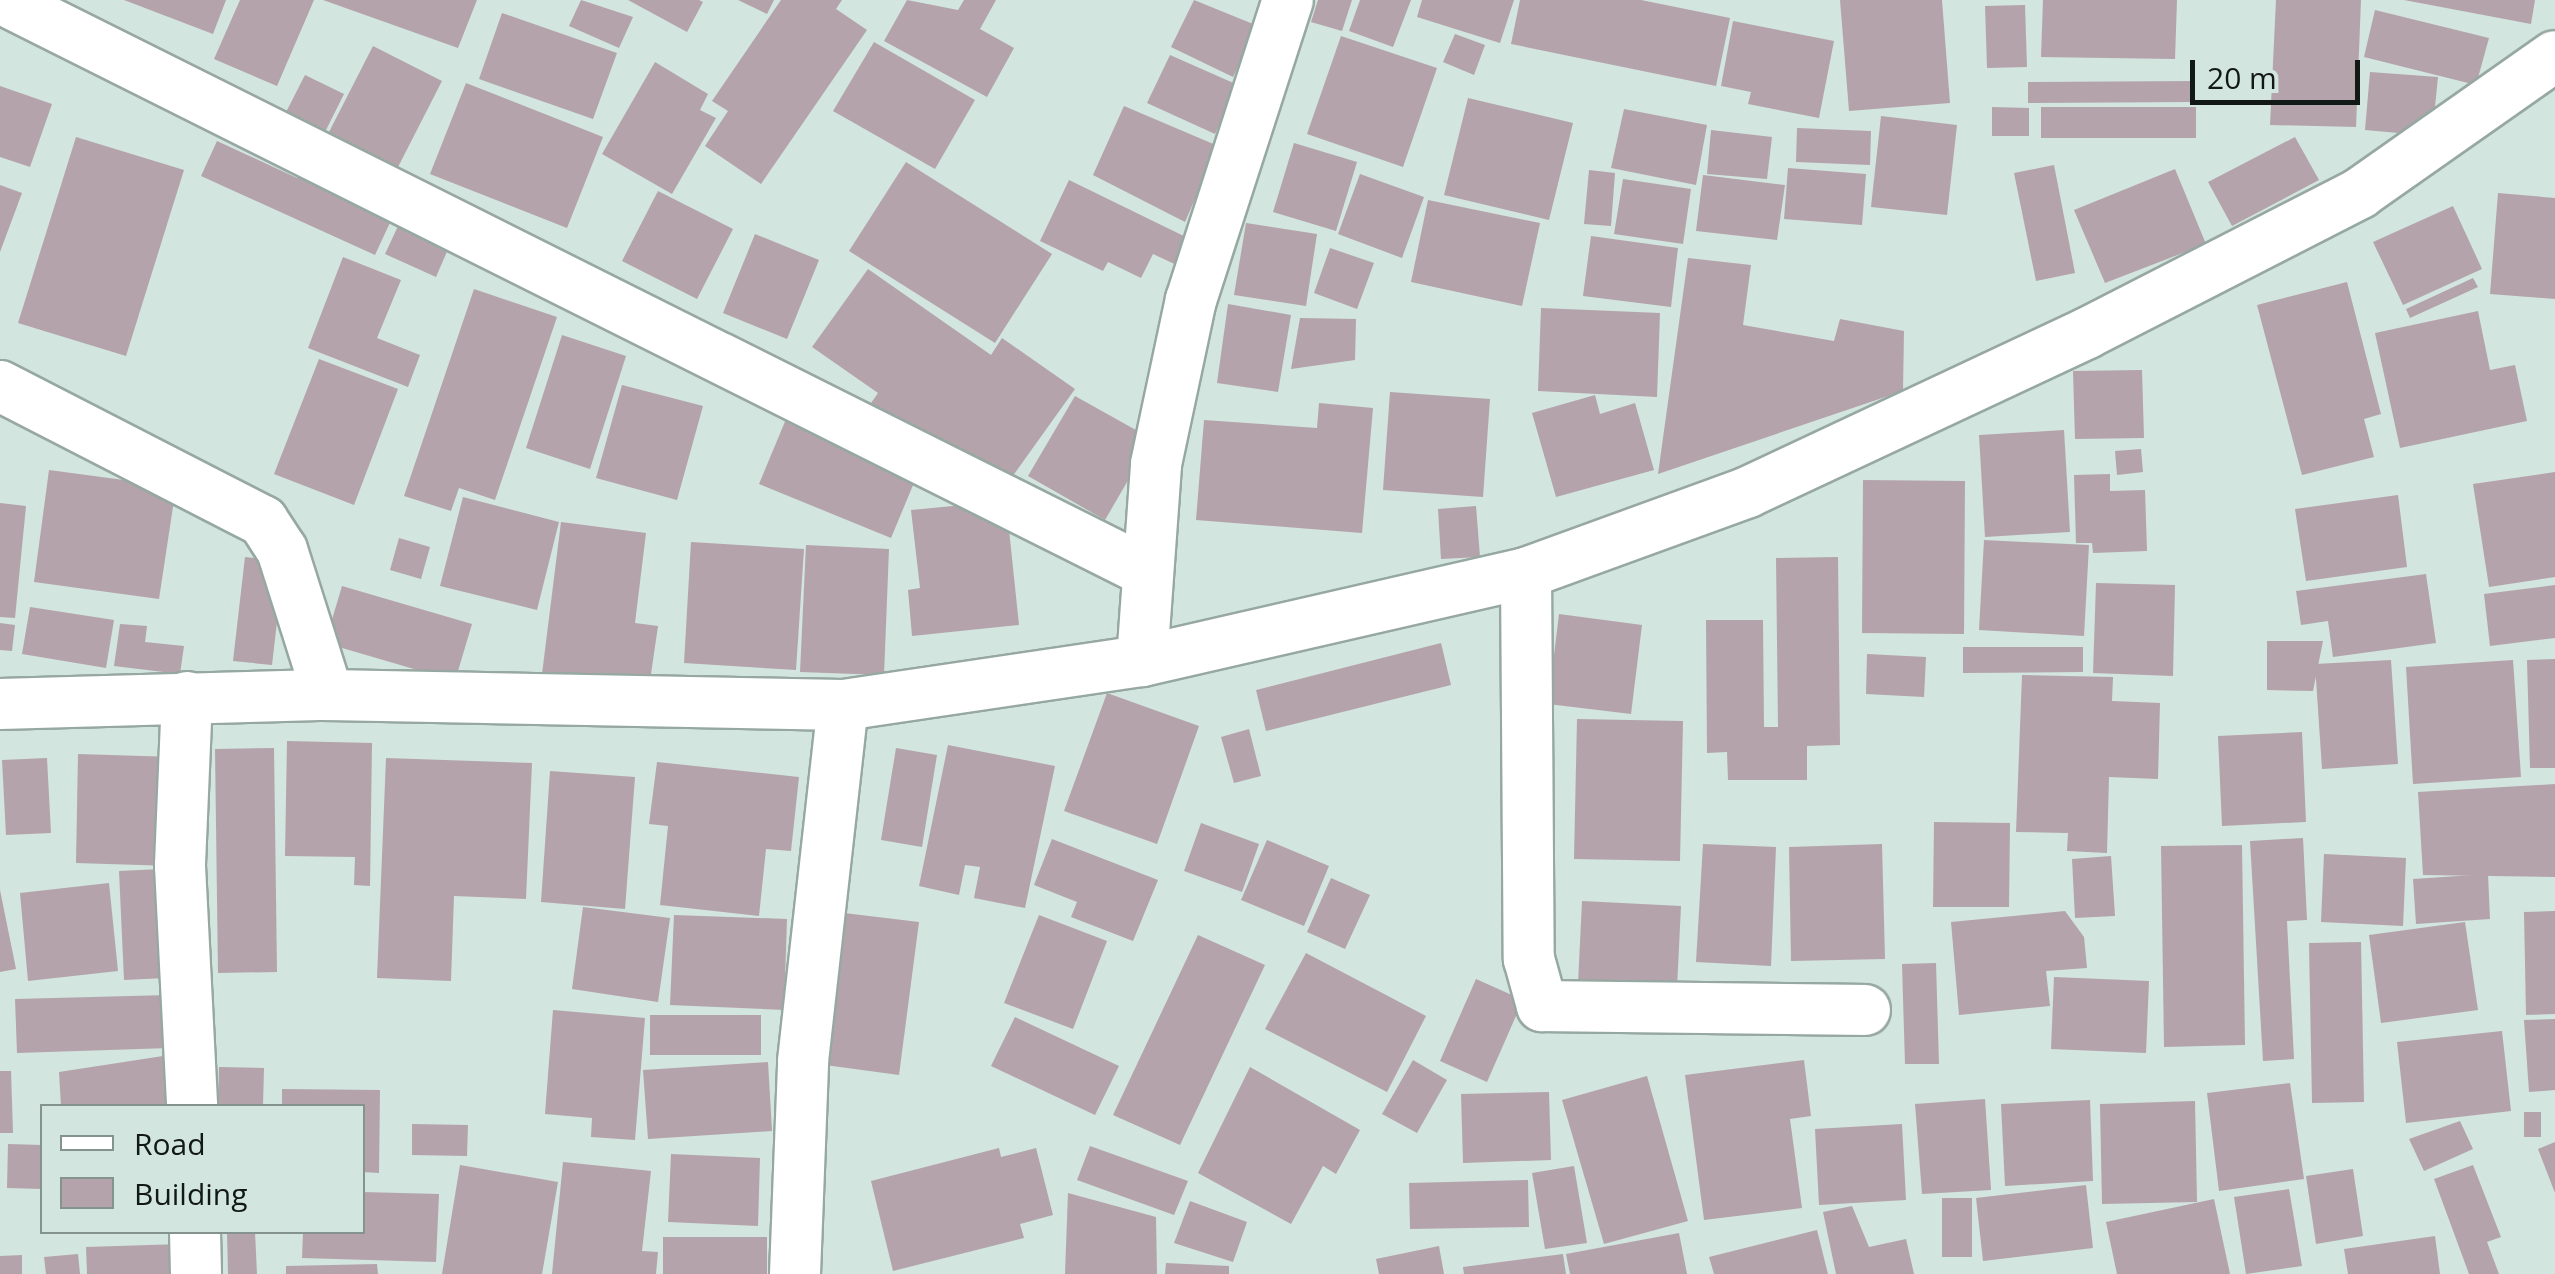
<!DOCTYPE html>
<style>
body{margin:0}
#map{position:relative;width:2555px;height:1274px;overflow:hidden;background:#d2e5de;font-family:"Open Sans",sans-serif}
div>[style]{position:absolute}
.building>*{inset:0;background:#b4a3ab}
.roads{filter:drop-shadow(2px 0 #96a8a1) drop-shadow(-2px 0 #96a8a1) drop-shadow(0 2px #96a8a1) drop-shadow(0 -2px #96a8a1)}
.street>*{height:50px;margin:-25px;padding:0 25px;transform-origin:25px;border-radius:25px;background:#fff}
span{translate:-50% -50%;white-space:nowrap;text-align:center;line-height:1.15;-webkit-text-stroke:9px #d2e5de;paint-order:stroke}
.legend{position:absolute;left:40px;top:1104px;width:325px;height:130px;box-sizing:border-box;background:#d2e5de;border:2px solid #85938e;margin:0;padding:12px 18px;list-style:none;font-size:30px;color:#121816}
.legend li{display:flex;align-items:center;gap:20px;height:50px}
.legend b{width:50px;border:2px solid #85938e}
.scale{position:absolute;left:2190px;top:60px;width:170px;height:45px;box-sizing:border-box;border:5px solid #121816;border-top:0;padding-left:12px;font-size:30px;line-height:35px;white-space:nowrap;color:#121816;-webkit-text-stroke:8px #d2e5de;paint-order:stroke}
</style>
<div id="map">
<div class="building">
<div style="clip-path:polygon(124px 0,226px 0,213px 34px)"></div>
<div style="clip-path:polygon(240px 0,314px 0,277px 86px,214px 59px)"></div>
<div style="clip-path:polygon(323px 0,477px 0,458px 48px)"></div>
<div style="clip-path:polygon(581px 0,633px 17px,619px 48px,569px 26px)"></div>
<div style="clip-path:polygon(628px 0,699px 0,703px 2px,687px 32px)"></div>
<div style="clip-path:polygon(738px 0,774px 0,767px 14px)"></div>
<div style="clip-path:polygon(781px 0,842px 0,836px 9px,867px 30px,761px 184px,705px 146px,728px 111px,712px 101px)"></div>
<div style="clip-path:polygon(907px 0,958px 10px,964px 0,996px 0,980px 29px,1014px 48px,987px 97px,884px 41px)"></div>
<div style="clip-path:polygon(1194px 0,1258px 26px,1233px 77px,1171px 47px)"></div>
<div style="clip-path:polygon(1318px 0,1352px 0,1342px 31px,1311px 22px)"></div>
<div style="clip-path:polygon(1360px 0,1411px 0,1393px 47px,1349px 31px)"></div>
<div style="clip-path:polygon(1422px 0,1514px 0,1500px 43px,1417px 17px)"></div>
<div style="clip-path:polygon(1520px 0,1641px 0,1730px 18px,1716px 86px,1511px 44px)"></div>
<div style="clip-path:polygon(1840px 0,1942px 0,1950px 103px,1849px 111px)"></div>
<div style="clip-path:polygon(2043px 0,2177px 0,2175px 59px,2041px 57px)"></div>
<div style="clip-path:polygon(2276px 0,2361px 0,2356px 127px,2270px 125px)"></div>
<div style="clip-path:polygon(2404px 0,2535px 0,2531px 24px)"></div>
<div style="clip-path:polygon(2025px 5px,2027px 67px,1987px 68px,1985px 6px)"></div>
<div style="clip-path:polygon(2375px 10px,2489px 38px,2476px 85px,2364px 57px)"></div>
<div style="clip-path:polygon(502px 13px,617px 53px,593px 119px,479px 79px)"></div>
<div style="clip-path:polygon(1733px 21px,1834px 41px,1819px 118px,1748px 104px,1751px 92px,1721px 86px)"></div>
<div style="clip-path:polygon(1455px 34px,1485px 45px,1474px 75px,1443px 62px)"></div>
<div style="clip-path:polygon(1341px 36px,1437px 68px,1403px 167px,1307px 134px)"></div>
<div style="clip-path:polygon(874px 42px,975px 100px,935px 169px,833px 111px)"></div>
<div style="clip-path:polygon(373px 46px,442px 81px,398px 167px,329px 132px)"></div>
<div style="clip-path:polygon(1170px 55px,1238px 85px,1215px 134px,1147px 103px)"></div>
<div style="clip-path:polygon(655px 62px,708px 94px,700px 110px,716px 118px,672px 194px,602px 154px)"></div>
<div style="clip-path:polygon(2370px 72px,2438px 77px,2432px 136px,2365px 130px)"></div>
<div style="clip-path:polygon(305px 75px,344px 94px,320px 142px,281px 122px)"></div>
<div style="clip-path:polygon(2193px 81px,2193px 102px,2028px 103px,2028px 82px)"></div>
<div style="clip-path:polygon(466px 83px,603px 137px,567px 228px,430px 174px)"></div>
<div style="clip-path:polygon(0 86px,52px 104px,30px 167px,0 157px)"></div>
<div style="clip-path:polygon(1468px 98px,1573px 123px,1549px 220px,1444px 195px)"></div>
<div style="clip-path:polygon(1124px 106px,1218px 146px,1185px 222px,1093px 175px)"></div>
<div style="clip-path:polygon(1992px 107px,2029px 108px,2029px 136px,1992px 136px)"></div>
<div style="clip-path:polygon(2041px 107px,2196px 107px,2196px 138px,2041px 138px)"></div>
<div style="clip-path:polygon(1624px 109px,1707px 125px,1696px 185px,1611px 168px)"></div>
<div style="clip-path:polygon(1881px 116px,1957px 125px,1947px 215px,1871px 207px)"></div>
<div style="clip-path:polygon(1797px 128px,1871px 131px,1870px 165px,1796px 162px)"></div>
<div style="clip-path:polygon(1711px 130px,1772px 137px,1767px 179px,1707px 174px)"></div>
<div style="clip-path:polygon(76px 137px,184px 170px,126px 356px,18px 323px)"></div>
<div style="clip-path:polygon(2295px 137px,2319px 180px,2232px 226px,2208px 182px)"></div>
<div style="clip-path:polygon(217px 141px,297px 178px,307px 158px,400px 201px,375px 255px,201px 176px)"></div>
<div style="clip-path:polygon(1294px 143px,1357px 162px,1336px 231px,1273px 212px)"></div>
<div style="clip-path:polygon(906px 162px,1052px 254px,995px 343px,849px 251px)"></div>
<div style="clip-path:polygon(2054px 165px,2075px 273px,2036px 281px,2014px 173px)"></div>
<div style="clip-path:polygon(1788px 168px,1866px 174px,1862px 225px,1784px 219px)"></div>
<div style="clip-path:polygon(2175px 169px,2206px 244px,2105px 283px,2074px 210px)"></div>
<div style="clip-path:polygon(1589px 170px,1615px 173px,1611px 226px,1584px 224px)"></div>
<div style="clip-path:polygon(1360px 174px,1424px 197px,1402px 258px,1338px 234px)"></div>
<div style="clip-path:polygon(1703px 175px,1785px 185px,1777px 240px,1696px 231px)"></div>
<div style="clip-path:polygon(1623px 179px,1691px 189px,1683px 244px,1614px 234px)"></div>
<div style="clip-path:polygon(1069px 180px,1194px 241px,1181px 267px,1153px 254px,1141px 278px,1108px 262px,1103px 271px,1040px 241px)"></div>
<div style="clip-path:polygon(0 185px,22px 193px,0 252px)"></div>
<div style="clip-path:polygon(658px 191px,733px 229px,697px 299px,622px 261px)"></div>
<div style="clip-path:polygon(2498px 193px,2555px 198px,2555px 299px,2490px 294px)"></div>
<div style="clip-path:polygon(1428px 200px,1540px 223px,1522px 306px,1411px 282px)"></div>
<div style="clip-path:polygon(2453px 206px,2482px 269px,2403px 305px,2373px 242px)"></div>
<div style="clip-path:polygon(1246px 223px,1317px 234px,1306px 306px,1234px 295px)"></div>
<div style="clip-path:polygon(399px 224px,449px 247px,436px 277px,385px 254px)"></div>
<div style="clip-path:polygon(755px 234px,819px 260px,787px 339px,723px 313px)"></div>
<div style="clip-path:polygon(1591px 236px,1678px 248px,1671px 307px,1583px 296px)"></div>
<div style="clip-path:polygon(1330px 248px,1374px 263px,1357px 309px,1314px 293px)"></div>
<div style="clip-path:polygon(343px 257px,401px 280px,377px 338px,420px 355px,408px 387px,308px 348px)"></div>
<div style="clip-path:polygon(1688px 258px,1751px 265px,1743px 325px,1834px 341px,1840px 319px,1904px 331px,1903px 391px,1658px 474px)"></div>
<div style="clip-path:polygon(868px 269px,991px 355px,1002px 338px,1075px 389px,1007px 484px,869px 406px,878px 393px,812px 347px)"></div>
<div style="clip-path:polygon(2473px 278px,2478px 287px,2410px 318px,2406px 309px)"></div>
<div style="clip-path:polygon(2347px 282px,2381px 414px,2364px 419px,2374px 457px,2302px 475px,2257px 305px)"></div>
<div style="clip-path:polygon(474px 289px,557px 317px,495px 500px,459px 488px,451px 511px,404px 496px)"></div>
<div style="clip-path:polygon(1228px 304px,1291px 315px,1278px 392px,1217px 383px)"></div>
<div style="clip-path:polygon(1541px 308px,1660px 313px,1657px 397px,1538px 391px)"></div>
<div style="clip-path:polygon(2478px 311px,2490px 370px,2515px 365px,2527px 421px,2400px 448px,2375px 333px)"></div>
<div style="clip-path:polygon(1300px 318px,1356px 319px,1355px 360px,1291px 369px)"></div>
<div style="clip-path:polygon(562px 335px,626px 356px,590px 469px,526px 448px)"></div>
<div style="clip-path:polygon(319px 359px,398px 389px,354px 505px,274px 474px)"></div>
<div style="clip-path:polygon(2142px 370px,2144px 438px,2075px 439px,2073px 371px)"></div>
<div style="clip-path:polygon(622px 385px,703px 406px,677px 500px,596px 478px)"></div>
<div style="clip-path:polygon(1390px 392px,1490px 399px,1483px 497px,1383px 490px)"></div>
<div style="clip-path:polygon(1595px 395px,1600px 414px,1635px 403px,1654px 470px,1556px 497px,1532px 413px)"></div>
<div style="clip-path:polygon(1075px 396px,1152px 439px,1105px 520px,1028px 476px)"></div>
<div style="clip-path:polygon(1319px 403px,1373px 408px,1362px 533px,1196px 520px,1204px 420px,1317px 428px)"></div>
<div style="clip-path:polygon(789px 412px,921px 466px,891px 538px,759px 484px)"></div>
<div style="clip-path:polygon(2064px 430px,2070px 532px,1985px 537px,1979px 435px)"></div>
<div style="clip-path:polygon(2141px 449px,2143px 472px,2117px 475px,2115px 451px)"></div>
<div style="clip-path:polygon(49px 470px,176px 487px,159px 599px,34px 582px)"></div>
<div style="clip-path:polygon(2555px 472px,2555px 577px,2489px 587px,2473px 484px)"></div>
<div style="clip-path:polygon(2110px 474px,2110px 491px,2145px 490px,2147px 551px,2093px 553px,2092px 543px,2076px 543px,2074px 475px)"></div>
<div style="clip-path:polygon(1863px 480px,1965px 481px,1964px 634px,1862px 633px)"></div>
<div style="clip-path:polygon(2398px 495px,2407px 567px,2306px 581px,2295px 509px)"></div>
<div style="clip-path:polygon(463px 497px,559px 522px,537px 610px,440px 586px)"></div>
<div style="clip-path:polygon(1006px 501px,1019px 625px,912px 636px,908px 590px,920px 588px,911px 510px)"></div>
<div style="clip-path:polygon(0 503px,26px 506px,15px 618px,0 617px)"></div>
<div style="clip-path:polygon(1476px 506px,1480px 557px,1441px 559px,1438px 509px)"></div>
<div style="clip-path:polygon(561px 522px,646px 533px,635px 623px,658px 626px,649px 688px,542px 674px)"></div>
<div style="clip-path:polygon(399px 538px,430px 547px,421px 579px,390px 570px)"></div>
<div style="clip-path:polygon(1984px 540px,2089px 545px,2084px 636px,1979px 630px)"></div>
<div style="clip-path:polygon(691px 542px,804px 549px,796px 670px,684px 663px)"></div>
<div style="clip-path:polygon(806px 545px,889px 549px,884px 675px,800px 672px)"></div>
<div style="clip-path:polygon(245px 557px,284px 561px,272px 665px,233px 661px)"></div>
<div style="clip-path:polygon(1838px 557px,1840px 745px,1807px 746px,1807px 780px,1728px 780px,1727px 752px,1707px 753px,1706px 620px,1763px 620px,1764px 727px,1778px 727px,1776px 558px)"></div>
<div style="clip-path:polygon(2426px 574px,2436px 643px,2333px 657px,2328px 621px,2301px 625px,2296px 591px)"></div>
<div style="clip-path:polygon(2096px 583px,2175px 585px,2173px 676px,2093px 673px)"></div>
<div style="clip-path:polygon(2555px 585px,2555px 638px,2490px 646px,2484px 594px)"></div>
<div style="clip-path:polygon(342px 586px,472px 624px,455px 681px,325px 643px)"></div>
<div style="clip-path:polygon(30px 607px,114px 620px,106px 668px,22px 654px)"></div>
<div style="clip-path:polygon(1559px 614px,1642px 625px,1631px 714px,1548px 704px)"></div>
<div style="clip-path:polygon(0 623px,15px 625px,12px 651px,0 650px)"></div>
<div style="clip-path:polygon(120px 624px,147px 626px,145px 642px,184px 646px,180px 674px,114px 666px)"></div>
<div style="clip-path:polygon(2267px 641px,2323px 641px,2313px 691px,2267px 690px)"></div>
<div style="clip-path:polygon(1441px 643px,1451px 685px,1266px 731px,1256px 690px)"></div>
<div style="clip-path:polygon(1963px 647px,2083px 647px,2083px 672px,1963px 673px)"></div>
<div style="clip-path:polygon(1867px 654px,1926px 657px,1924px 697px,1866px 694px)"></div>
<div style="clip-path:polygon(2555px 659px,2555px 768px,2530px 768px,2527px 660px)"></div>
<div style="clip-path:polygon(2391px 660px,2398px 764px,2322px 769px,2315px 664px)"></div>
<div style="clip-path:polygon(2513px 660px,2521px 777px,2413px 784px,2406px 667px)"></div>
<div style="clip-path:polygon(2022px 675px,2113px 677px,2112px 701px,2160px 703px,2158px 779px,2109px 777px,2107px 853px,2067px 851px,2068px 833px,2016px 832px)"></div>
<div style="clip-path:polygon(1107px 693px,1199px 726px,1157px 844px,1064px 811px)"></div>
<div style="clip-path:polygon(1577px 719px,1683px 721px,1680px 861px,1574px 859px)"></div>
<div style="clip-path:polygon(1249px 729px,1261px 776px,1234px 783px,1221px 737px)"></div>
<div style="clip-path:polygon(2302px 732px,2306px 822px,2222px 826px,2218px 736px)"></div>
<div style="clip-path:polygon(287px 741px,372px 743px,370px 886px,354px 885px,355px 857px,285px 856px)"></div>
<div style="clip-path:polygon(948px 745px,1055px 766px,1025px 908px,974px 898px,980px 867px,965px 865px,959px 895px,919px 886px)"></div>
<div style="clip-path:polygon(274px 748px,277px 972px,218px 973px,215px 749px)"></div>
<div style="clip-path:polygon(896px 748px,937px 755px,922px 847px,881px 840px)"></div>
<div style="clip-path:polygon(78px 754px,175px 757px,172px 866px,76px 863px)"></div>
<div style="clip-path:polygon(47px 758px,51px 833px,6px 835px,2px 760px)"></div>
<div style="clip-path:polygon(386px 758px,532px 763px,526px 899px,454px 896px,451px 981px,377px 978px)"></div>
<div style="clip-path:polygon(657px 762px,799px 777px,791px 851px,766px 849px,759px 916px,660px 905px,668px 826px,649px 824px)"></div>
<div style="clip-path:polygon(550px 771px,635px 777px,625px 909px,541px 902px)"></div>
<div style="clip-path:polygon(2555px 784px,2555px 877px,2423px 875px,2418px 792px)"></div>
<div style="clip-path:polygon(1934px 822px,2010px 823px,2009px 907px,1933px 907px)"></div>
<div style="clip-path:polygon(1201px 823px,1259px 844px,1242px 892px,1184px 871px)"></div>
<div style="clip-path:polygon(2303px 838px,2307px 920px,2287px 921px,2294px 1059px,2263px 1061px,2250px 841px)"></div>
<div style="clip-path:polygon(1052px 839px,1158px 880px,1133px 941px,1071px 917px,1077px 902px,1034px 885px)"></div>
<div style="clip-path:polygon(1267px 840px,1329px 866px,1304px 926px,1241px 900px)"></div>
<div style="clip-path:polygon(1703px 844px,1776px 847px,1771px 966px,1696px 962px)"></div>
<div style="clip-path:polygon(1882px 844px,1885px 959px,1791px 961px,1789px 847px)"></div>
<div style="clip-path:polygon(2242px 845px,2245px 1045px,2164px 1047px,2161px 846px)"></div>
<div style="clip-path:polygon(2324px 854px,2406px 858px,2403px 926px,2321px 922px)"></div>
<div style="clip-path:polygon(2111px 856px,2115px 916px,2075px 918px,2072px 859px)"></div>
<div style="clip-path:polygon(161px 869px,166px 978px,124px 980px,119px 871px)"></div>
<div style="clip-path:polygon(2488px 874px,2490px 919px,2416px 924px,2413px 879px)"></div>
<div style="clip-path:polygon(1331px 878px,1370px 895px,1345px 949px,1307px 932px)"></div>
<div style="clip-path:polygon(109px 883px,118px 971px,28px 981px,20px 893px)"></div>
<div style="clip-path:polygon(0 890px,16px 969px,0 972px)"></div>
<div style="clip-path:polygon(1582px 901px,1681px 906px,1677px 988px,1578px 984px)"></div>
<div style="clip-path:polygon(583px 907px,670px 918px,658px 1002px,572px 989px)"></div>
<div style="clip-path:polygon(2065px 911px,2084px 937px,2087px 968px,2046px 971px,2050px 1006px,1959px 1015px,1951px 922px)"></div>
<div style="clip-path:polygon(2555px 911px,2555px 1014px,2526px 1015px,2524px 912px)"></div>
<div style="clip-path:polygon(844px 913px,919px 922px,899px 1075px,825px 1065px)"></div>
<div style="clip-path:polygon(674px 915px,787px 919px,784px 1010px,670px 1005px)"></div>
<div style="clip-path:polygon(1039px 915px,1107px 941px,1073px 1029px,1004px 1003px)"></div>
<div style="clip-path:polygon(2465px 922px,2478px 1010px,2381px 1023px,2369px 935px)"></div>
<div style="clip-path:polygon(1198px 935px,1265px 965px,1180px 1145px,1113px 1115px)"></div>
<div style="clip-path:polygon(2361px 942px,2364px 1102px,2312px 1103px,2309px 943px)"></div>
<div style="clip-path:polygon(1306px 953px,1426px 1016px,1387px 1092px,1265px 1029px)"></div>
<div style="clip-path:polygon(1936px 963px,1939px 1064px,1905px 1064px,1902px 964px)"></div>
<div style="clip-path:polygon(2054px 977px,2149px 981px,2146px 1053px,2051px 1049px)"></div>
<div style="clip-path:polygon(1476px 979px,1523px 1000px,1487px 1082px,1440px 1061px)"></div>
<div style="clip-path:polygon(169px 995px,170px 1048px,17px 1053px,15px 999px)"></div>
<div style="clip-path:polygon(553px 1010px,645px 1018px,635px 1140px,591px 1137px,592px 1118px,545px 1114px)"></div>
<div style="clip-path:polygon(650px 1015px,761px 1015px,761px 1055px,650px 1055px)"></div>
<div style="clip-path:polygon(1015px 1017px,1119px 1066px,1095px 1115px,991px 1066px)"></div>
<div style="clip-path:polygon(2555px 1019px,2555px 1090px,2529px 1092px,2524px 1020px)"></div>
<div style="clip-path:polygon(2502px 1031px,2511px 1111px,2406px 1123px,2397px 1042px)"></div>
<div style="clip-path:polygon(176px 1054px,179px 1106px,61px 1106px,59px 1072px)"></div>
<div style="clip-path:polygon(1413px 1060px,1447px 1080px,1417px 1133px,1382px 1114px)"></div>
<div style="clip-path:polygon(1804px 1060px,1811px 1116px,1790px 1119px,1802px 1208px,1704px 1220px,1685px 1075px)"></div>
<div style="clip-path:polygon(768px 1062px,772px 1131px,648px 1139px,643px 1070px)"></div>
<div style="clip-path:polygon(219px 1067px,264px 1068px,263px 1106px,218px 1106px)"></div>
<div style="clip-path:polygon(1250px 1067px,1360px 1130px,1336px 1174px,1323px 1166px,1291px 1224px,1198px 1173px)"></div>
<div style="clip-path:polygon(0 1071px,11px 1071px,13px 1133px,0 1133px)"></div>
<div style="clip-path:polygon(1647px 1076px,1688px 1221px,1604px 1244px,1562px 1100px)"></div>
<div style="clip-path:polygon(2290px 1083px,2304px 1179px,2219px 1191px,2207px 1093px)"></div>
<div style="clip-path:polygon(282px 1089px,380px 1090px,379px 1173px,362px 1172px,362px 1106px,282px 1106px)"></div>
<div style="clip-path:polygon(1549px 1092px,1551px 1160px,1463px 1163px,1461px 1094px)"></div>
<div style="clip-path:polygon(1985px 1099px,1991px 1190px,1922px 1194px,1915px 1104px)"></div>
<div style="clip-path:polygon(2090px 1100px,2093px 1181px,2005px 1186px,2001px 1104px)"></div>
<div style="clip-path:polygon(2195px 1101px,2197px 1202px,2102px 1204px,2100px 1104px)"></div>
<div style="clip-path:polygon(2524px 1112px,2541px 1112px,2541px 1137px,2524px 1137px)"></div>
<div style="clip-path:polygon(2460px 1121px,2473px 1149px,2424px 1171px,2409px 1139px)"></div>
<div style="clip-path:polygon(412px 1124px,468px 1125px,467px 1156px,412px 1155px)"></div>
<div style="clip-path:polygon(1902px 1124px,1906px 1200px,1819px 1205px,1815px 1129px)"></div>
<div style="clip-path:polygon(2555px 1142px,2555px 1193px,2538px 1149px)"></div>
<div style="clip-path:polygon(8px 1144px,42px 1145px,42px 1189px,7px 1188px)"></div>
<div style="clip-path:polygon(1090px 1146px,1188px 1181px,1174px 1215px,1077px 1180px)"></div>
<div style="clip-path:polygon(999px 1148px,1001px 1157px,1036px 1148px,1053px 1215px,1020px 1224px,1024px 1238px,893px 1271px,871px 1181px)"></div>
<div style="clip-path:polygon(671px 1154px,760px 1158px,758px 1226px,668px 1222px)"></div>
<div style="clip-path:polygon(563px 1162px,651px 1171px,642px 1251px,658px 1252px,656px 1274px,552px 1274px)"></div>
<div style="clip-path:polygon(460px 1165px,558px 1182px,542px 1274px,442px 1274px)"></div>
<div style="clip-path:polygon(2473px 1165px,2501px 1237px,2487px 1242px,2499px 1274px,2469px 1274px,2434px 1179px)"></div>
<div style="clip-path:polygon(1574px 1166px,1587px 1243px,1545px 1249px,1532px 1173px)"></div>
<div style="clip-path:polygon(2353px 1169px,2363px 1236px,2316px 1244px,2306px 1176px)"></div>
<div style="clip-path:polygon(1528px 1180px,1529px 1227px,1410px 1229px,1409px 1183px)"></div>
<div style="clip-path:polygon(2086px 1185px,2093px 1248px,1983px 1261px,1976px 1198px)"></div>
<div style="clip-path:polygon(2289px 1189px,2302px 1266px,2246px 1274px,2234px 1197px)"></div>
<div style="clip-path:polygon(362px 1192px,439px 1194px,436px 1262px,302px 1258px,303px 1232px,362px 1232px)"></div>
<div style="clip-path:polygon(1068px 1193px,1156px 1217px,1157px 1274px,1065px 1274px)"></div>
<div style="clip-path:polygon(1942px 1198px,1972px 1198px,1972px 1257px,1942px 1257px)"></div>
<div style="clip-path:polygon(2214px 1199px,2230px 1274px,2117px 1274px,2106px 1222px)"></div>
<div style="clip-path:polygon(1190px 1201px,1247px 1222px,1233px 1262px,1174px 1243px)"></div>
<div style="clip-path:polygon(1852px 1206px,1869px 1247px,1906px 1239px,1914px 1274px,1836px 1274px,1823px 1212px)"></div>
<div style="clip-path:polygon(1817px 1230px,1828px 1274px,1714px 1274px,1709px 1257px)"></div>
<div style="clip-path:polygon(227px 1232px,255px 1232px,257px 1274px,228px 1274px)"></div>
<div style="clip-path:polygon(1679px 1233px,1687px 1274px,1570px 1274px,1566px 1254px)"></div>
<div style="clip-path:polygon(2435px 1236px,2440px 1274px,2348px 1274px,2344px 1249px)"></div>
<div style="clip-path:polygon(663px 1237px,767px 1237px,767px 1274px,663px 1274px)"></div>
<div style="clip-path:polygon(181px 1244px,182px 1274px,87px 1274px,86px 1247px)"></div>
<div style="clip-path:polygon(1439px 1246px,1444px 1274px,1379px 1274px,1376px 1259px)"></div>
<div style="clip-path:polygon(78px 1254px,80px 1274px,46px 1274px,44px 1257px)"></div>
<div style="clip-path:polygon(1563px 1254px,1566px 1274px,1464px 1274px,1463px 1267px)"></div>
<div style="clip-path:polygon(22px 1255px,22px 1274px,0 1274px,0 1256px)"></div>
<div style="clip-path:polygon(1166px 1263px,1229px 1266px,1229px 1274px,1165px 1274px)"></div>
<div style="clip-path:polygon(377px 1264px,378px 1274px,286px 1274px,286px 1266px)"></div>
</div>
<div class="roads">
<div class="street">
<div style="left:14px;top:5px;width:1261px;rotate:26.57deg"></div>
<div style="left:0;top:386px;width:296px;rotate:27.2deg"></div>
<div style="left:263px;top:521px;width:35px;rotate:57deg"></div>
<div style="left:282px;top:550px;width:152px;rotate:72.4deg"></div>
<div style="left:1526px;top:573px;width:386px;rotate:89.6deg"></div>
<div style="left:1529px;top:959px;width:49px;rotate:74.5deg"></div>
<div style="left:1542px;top:1006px;width:323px;rotate:0.7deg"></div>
<div style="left:1142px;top:661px;width:197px;rotate:-85.9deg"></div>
<div style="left:1156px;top:464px;width:168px;rotate:-78deg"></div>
<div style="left:1191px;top:300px;width:315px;rotate:-72.1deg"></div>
<div style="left:187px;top:697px;width:169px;rotate:92.4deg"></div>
<div style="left:180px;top:866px;width:240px;rotate:87.1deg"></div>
<div style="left:0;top:704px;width:328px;rotate:-1.6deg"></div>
<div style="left:328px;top:695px;width:515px;rotate:1.11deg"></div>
<div style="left:843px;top:705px;width:302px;rotate:-8.4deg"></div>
<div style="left:1142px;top:661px;width:394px;rotate:-12.9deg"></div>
<div style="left:1526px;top:573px;width:236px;rotate:-20deg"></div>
<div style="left:1748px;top:492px;width:374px;rotate:-25.1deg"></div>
<div style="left:2087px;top:333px;width:307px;rotate:-27.1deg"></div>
<div style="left:2360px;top:193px;width:238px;rotate:-35.1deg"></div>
<div style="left:195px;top:1232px;width:42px;rotate:88.6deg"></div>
<div style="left:795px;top:1274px;width:213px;rotate:-87.8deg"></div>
<div style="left:803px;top:1061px;width:358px;rotate:-83.6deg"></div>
</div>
</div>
<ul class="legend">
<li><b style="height:12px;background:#fff"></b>Road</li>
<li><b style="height:28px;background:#b4a3ab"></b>Building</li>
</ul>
<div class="scale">20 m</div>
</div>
